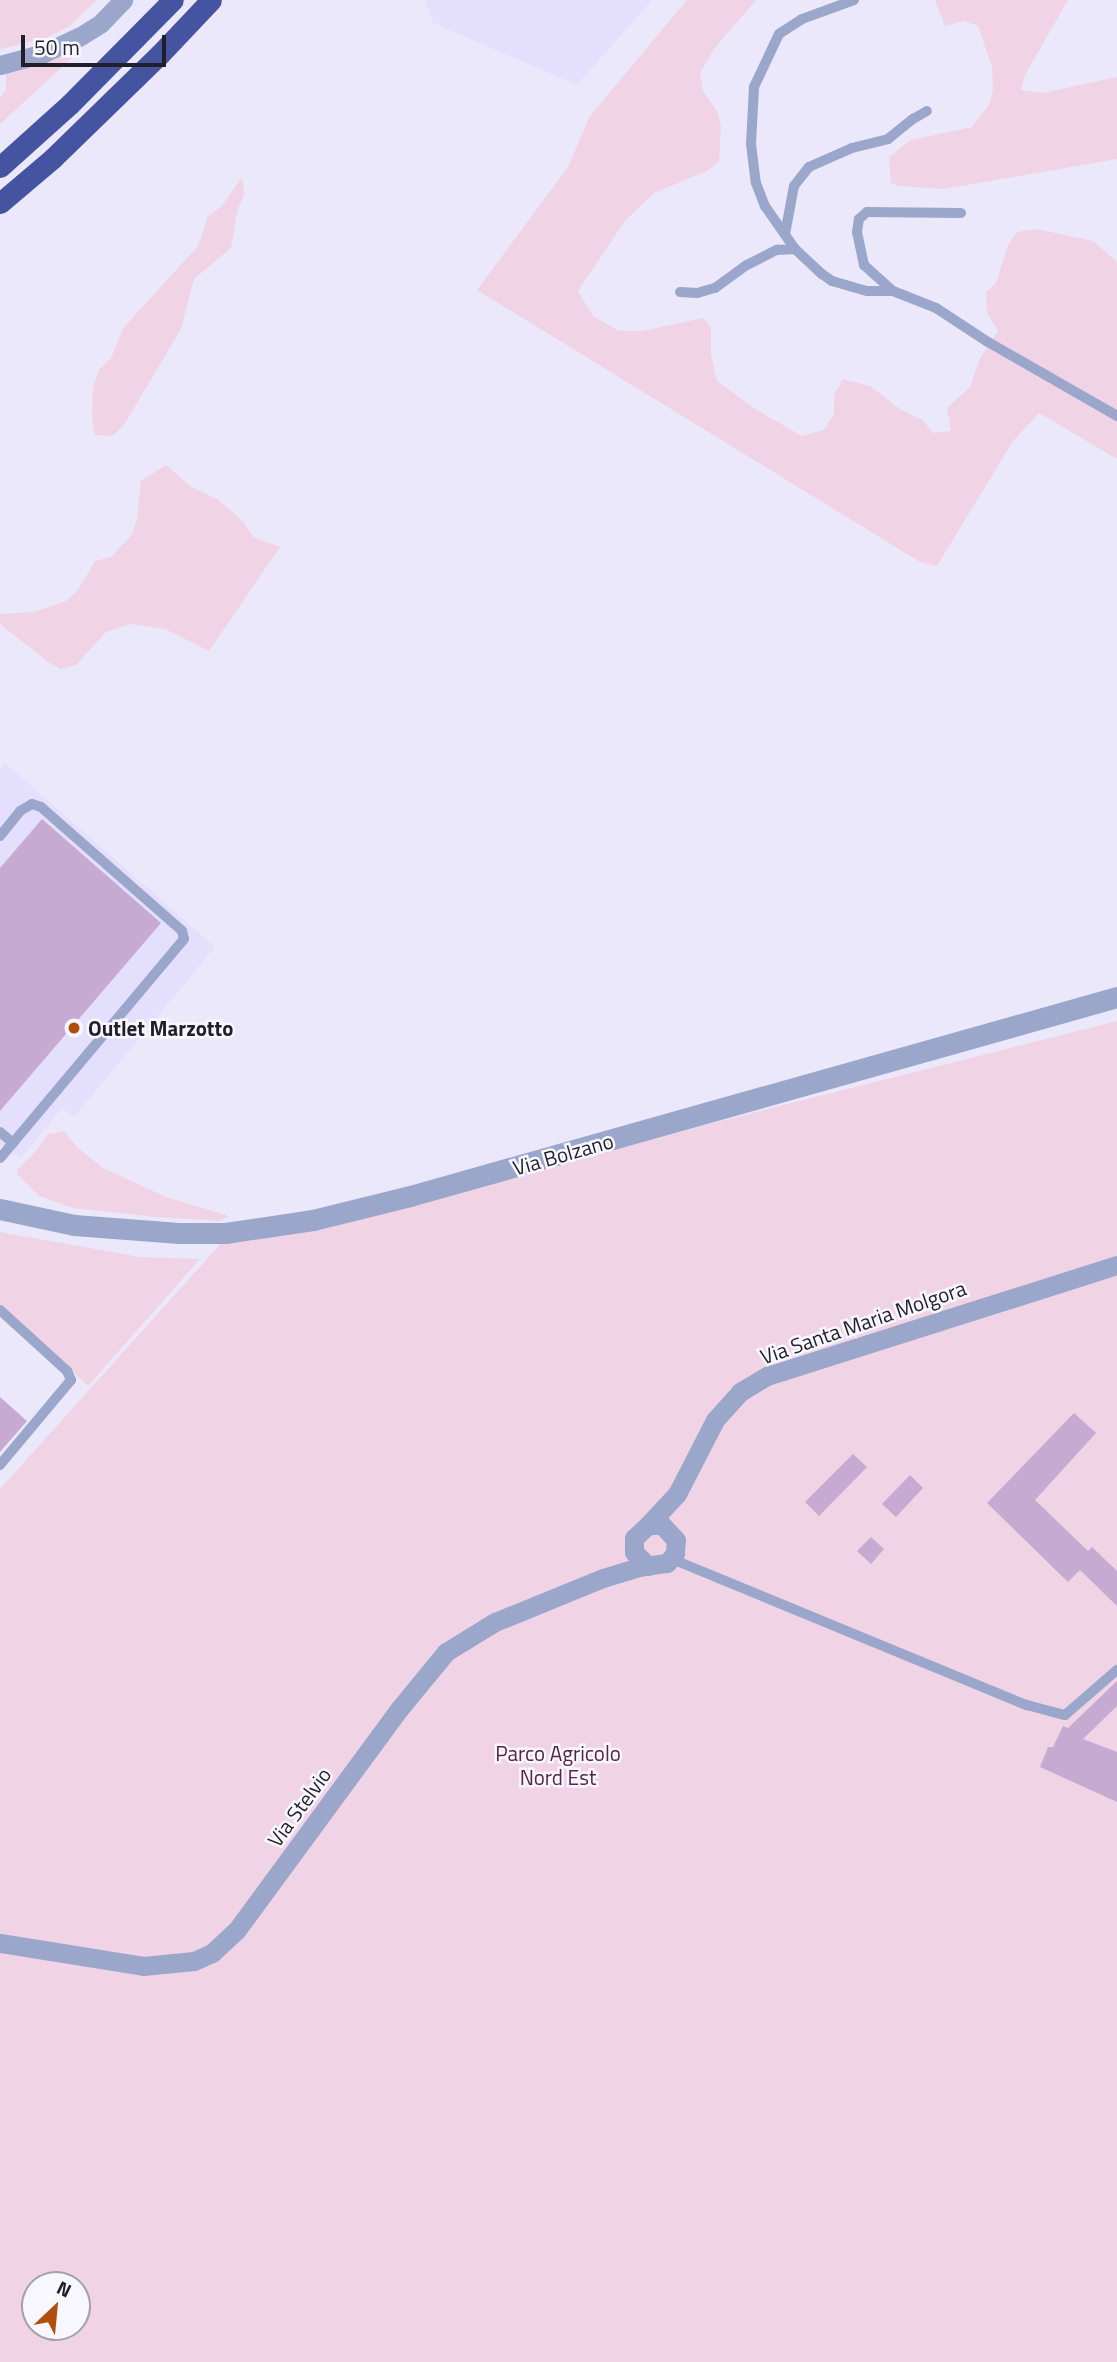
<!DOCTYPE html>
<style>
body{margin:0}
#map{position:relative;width:1117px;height:2362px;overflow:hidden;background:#ebe8fb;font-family:"Titillium Web",sans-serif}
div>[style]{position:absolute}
.built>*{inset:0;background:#e5dffe}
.green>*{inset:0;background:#f1d3e6}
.building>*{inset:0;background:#c7aad1}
.service>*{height:10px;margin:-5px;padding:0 5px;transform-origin:5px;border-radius:5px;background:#9ba6cb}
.minor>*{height:19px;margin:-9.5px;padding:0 9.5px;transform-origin:9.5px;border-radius:9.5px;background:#9ba6cb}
.tertiary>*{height:21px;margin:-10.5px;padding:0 10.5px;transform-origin:10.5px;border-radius:10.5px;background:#9ba6cb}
.motorway>*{height:21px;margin:-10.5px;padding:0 10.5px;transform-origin:10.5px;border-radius:10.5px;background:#4454a0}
.dots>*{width:19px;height:19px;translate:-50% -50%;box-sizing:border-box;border:4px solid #f8f7fd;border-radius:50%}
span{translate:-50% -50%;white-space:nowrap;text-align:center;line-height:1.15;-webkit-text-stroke:5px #f8f7fd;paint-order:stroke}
.poi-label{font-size:21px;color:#211f2a;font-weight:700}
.left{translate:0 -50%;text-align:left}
.street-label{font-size:21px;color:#211f2a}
.park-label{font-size:21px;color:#59244a}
.north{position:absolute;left:21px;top:2271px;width:70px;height:70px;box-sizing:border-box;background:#f8f7fd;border:2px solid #a2a1a9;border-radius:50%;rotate:26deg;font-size:19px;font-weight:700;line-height:28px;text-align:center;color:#211f2a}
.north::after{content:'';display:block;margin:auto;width:24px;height:32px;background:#b04f0d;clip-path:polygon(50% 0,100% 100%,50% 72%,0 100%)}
.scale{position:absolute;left:21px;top:35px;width:145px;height:32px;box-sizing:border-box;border:4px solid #211f2a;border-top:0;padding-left:9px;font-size:21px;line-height:24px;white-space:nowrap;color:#211f2a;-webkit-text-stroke:5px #f8f7fd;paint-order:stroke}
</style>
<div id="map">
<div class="built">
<div style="clip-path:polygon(425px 0,652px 0,577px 85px,433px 23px)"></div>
<div style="clip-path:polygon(5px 763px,215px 947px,74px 1117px,62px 1108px,20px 1159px,0 1145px,0 771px)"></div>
</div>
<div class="green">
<div style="clip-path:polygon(0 0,97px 0,68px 27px,46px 38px,0 49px)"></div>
<div style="clip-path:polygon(687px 0,756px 0,714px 49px,700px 73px,703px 91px,717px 111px,721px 127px,719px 162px,707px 171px,654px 193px,625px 221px,578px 291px,593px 316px,619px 331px,643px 331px,703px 318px,711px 327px,711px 355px,717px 381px,755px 409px,802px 436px,824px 430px,834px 414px,834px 395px,843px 379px,870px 386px,900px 409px,923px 420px,933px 433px,951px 431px,947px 408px,970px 387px,980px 358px,998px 331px,987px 313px,986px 292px,996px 283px,1008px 245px,1017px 232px,1036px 229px,1093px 241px,1117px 262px,1117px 459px,1039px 413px,1013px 441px,937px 566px,920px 562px,477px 290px,568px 167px,590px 116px)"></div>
<div style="clip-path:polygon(935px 0,1068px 0,1025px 75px,1021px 90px,1043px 93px,1117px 77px,1117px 159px,944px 189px,898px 186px,891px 183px,889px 157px,911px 140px,972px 127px,989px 105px,993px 89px,992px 67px,978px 26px,964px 21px,945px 26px)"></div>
<div style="clip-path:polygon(79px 45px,81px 48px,73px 57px,0 124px,0 98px,6px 90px,6px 68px)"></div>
<div style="clip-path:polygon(242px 177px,244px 195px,237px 211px,231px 248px,194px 279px,181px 329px,124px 425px,112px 436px,95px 435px,92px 419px,93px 387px,99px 370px,111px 358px,124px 327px,198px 246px,208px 216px,222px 206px)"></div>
<div style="clip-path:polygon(166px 465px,190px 486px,217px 499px,242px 520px,253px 537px,280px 547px,209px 651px,165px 629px,130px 624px,106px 632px,76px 665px,60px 669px,48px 662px,0 624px,0 614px,34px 612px,66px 601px,78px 590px,95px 561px,111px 557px,132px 535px,137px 519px,141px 481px)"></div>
<div style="clip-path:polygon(evenodd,1117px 1021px,1117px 2362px,0 2362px,0 1489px,224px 1240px,436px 1199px,709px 1124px,1117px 1021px,35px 2285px,77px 2285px,77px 2327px,35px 2327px,35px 2285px)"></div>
<div style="clip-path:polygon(64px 1131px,77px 1147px,103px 1168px,166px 1197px,229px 1216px,220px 1221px,156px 1217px,73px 1208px,39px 1196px,18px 1175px,17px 1170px,36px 1151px,48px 1134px)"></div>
<div style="clip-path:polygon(0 1232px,140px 1257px,200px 1259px,88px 1386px,0 1304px)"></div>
</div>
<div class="building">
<div style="clip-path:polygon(42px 819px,161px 923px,0 1111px,0 868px)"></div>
<div style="clip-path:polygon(0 1397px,27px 1421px,0 1452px)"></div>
<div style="clip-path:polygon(1074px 1413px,1096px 1433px,1035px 1500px,1088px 1551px,1092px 1547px,1117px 1571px,1117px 1606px,1080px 1570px,1068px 1582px,987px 1503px)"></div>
<div style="clip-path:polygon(853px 1454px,867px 1467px,819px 1516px,805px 1502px)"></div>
<div style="clip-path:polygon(910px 1475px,923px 1488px,896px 1517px,882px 1504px)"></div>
<div style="clip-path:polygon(871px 1537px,884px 1549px,871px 1564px,857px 1551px)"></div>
<div style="clip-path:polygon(1117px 1681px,1117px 1706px,1083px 1739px,1117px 1752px,1117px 1802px,1040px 1767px,1048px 1747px,1053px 1747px,1063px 1726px,1068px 1728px)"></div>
</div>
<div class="service">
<div style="left:854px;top:0;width:55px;rotate:159.9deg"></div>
<div style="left:802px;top:19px;width:27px;rotate:147deg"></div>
<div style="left:779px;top:34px;width:59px;rotate:115.3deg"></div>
<div style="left:754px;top:87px;width:57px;rotate:93deg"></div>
<div style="left:751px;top:144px;width:39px;rotate:83deg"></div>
<div style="left:756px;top:183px;width:25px;rotate:69deg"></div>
<div style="left:765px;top:206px;width:52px;rotate:55.1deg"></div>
<div style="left:795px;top:249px;width:37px;rotate:43deg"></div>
<div style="left:822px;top:274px;width:12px;rotate:35deg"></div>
<div style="left:832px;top:281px;width:37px;rotate:16deg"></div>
<div style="left:868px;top:291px;width:24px"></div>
<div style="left:961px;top:213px;width:94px;rotate:-179.4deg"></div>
<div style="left:867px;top:212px;width:11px;rotate:139deg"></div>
<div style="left:859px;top:219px;width:13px;rotate:99deg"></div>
<div style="left:857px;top:232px;width:34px;rotate:78deg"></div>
<div style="left:864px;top:265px;width:39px;rotate:42deg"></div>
<div style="left:893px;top:291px;width:46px;rotate:21.6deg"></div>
<div style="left:936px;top:308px;width:62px;rotate:33.2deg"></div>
<div style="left:988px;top:342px;width:149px;rotate:29.8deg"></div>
<div style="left:785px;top:234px;width:49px;rotate:-79.4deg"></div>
<div style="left:794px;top:186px;width:24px;rotate:-52deg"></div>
<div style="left:809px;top:167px;width:47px;rotate:-23.8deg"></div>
<div style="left:852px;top:148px;width:37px;rotate:-14deg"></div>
<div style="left:888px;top:139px;width:32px;rotate:-39deg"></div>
<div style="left:913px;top:119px;width:16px;rotate:-30deg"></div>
<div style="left:680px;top:292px;width:17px;rotate:3deg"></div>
<div style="left:697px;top:293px;width:19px;rotate:-16deg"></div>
<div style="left:715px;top:288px;width:39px;rotate:-36deg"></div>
<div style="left:747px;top:265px;width:34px;rotate:-27deg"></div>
<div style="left:777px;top:250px;width:18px;rotate:-3deg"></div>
<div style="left:0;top:836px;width:32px;rotate:-51deg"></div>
<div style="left:20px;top:811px;width:14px;rotate:-30deg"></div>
<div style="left:32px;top:804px;width:9px;rotate:18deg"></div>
<div style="left:41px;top:807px;width:188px;rotate:41.3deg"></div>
<div style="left:182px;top:931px;width:8px;rotate:76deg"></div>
<div style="left:184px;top:939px;width:286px;rotate:130deg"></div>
<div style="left:0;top:1132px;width:17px;rotate:40deg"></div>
<div style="left:0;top:1310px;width:91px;rotate:42.3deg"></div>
<div style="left:67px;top:1371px;width:10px;rotate:66deg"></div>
<div style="left:71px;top:1380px;width:111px;rotate:129.9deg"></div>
<div style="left:672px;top:1559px;width:384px;rotate:22.4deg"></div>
<div style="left:1027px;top:1705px;width:39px;rotate:15deg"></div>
<div style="left:1065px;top:1715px;width:69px;rotate:-40.9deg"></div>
</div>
<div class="minor">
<div style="left:0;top:65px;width:46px;rotate:-15.3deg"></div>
<div style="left:44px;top:53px;width:38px;rotate:-25deg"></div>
<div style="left:79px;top:37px;width:26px;rotate:-32deg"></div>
<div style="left:101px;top:23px;width:32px;rotate:-46deg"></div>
<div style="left:648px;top:1525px;width:42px;rotate:-46.9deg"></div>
<div style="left:677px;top:1494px;width:83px;rotate:-62.8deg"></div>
<div style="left:715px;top:1420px;width:38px;rotate:-48deg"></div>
<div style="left:740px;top:1392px;width:31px;rotate:-31deg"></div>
<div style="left:767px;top:1376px;width:367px;rotate:-17.6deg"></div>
<div style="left:0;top:1943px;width:145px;rotate:9.1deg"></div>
<div style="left:143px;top:1966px;width:51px;rotate:-5.6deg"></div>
<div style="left:194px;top:1961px;width:20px;rotate:-24deg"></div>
<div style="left:212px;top:1953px;width:33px;rotate:-43deg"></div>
<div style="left:236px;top:1931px;width:277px;rotate:-53.7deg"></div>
<div style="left:400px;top:1708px;width:72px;rotate:-50.6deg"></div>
<div style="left:446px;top:1652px;width:57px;rotate:-31.5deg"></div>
<div style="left:495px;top:1622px;width:117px;rotate:-22.2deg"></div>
<div style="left:603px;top:1578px;width:37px;rotate:-17deg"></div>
<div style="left:638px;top:1567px;width:29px;rotate:-8deg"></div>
<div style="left:667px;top:1563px;width:13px;rotate:-51deg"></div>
<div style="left:675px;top:1553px;width:13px;rotate:-86deg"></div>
<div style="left:676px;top:1540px;width:21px;rotate:-133deg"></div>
<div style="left:662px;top:1525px;width:14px;rotate:180deg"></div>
<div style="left:648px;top:1525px;width:19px;rotate:137deg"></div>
<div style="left:634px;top:1538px;width:14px;rotate:90deg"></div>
<div style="left:634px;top:1552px;width:20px;rotate:45deg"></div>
</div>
<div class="tertiary">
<div style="left:0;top:1209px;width:76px;rotate:12.2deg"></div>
<div style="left:74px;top:1225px;width:105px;rotate:4.4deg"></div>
<div style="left:179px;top:1233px;width:46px"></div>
<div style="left:225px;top:1233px;width:89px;rotate:-8.4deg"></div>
<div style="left:313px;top:1220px;width:100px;rotate:-13.9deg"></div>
<div style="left:410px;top:1196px;width:734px;rotate:-15.72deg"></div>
</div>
<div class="motorway">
<div style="left:0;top:167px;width:94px;rotate:-42deg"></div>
<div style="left:70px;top:104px;width:146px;rotate:-45.3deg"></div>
<div style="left:0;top:203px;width:70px;rotate:-40.3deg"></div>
<div style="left:53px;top:158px;width:149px;rotate:-44.2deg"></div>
<div style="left:160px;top:54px;width:74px;rotate:-46.6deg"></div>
</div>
<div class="dots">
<div style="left:74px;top:1028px;background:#b04f0d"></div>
</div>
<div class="poi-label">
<span class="left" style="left:88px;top:1028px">Outlet Marzotto</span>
</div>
<div class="street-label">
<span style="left:563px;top:1154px;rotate:-16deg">Via Bolzano</span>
<span style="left:863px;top:1322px;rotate:-19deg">Via Santa Maria Molgora</span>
<span style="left:299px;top:1807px;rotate:-54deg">Via Stelvio</span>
</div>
<div class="park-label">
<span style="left:558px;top:1765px">Parco Agricolo<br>Nord Est</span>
</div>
<div class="north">N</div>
<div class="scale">50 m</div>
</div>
